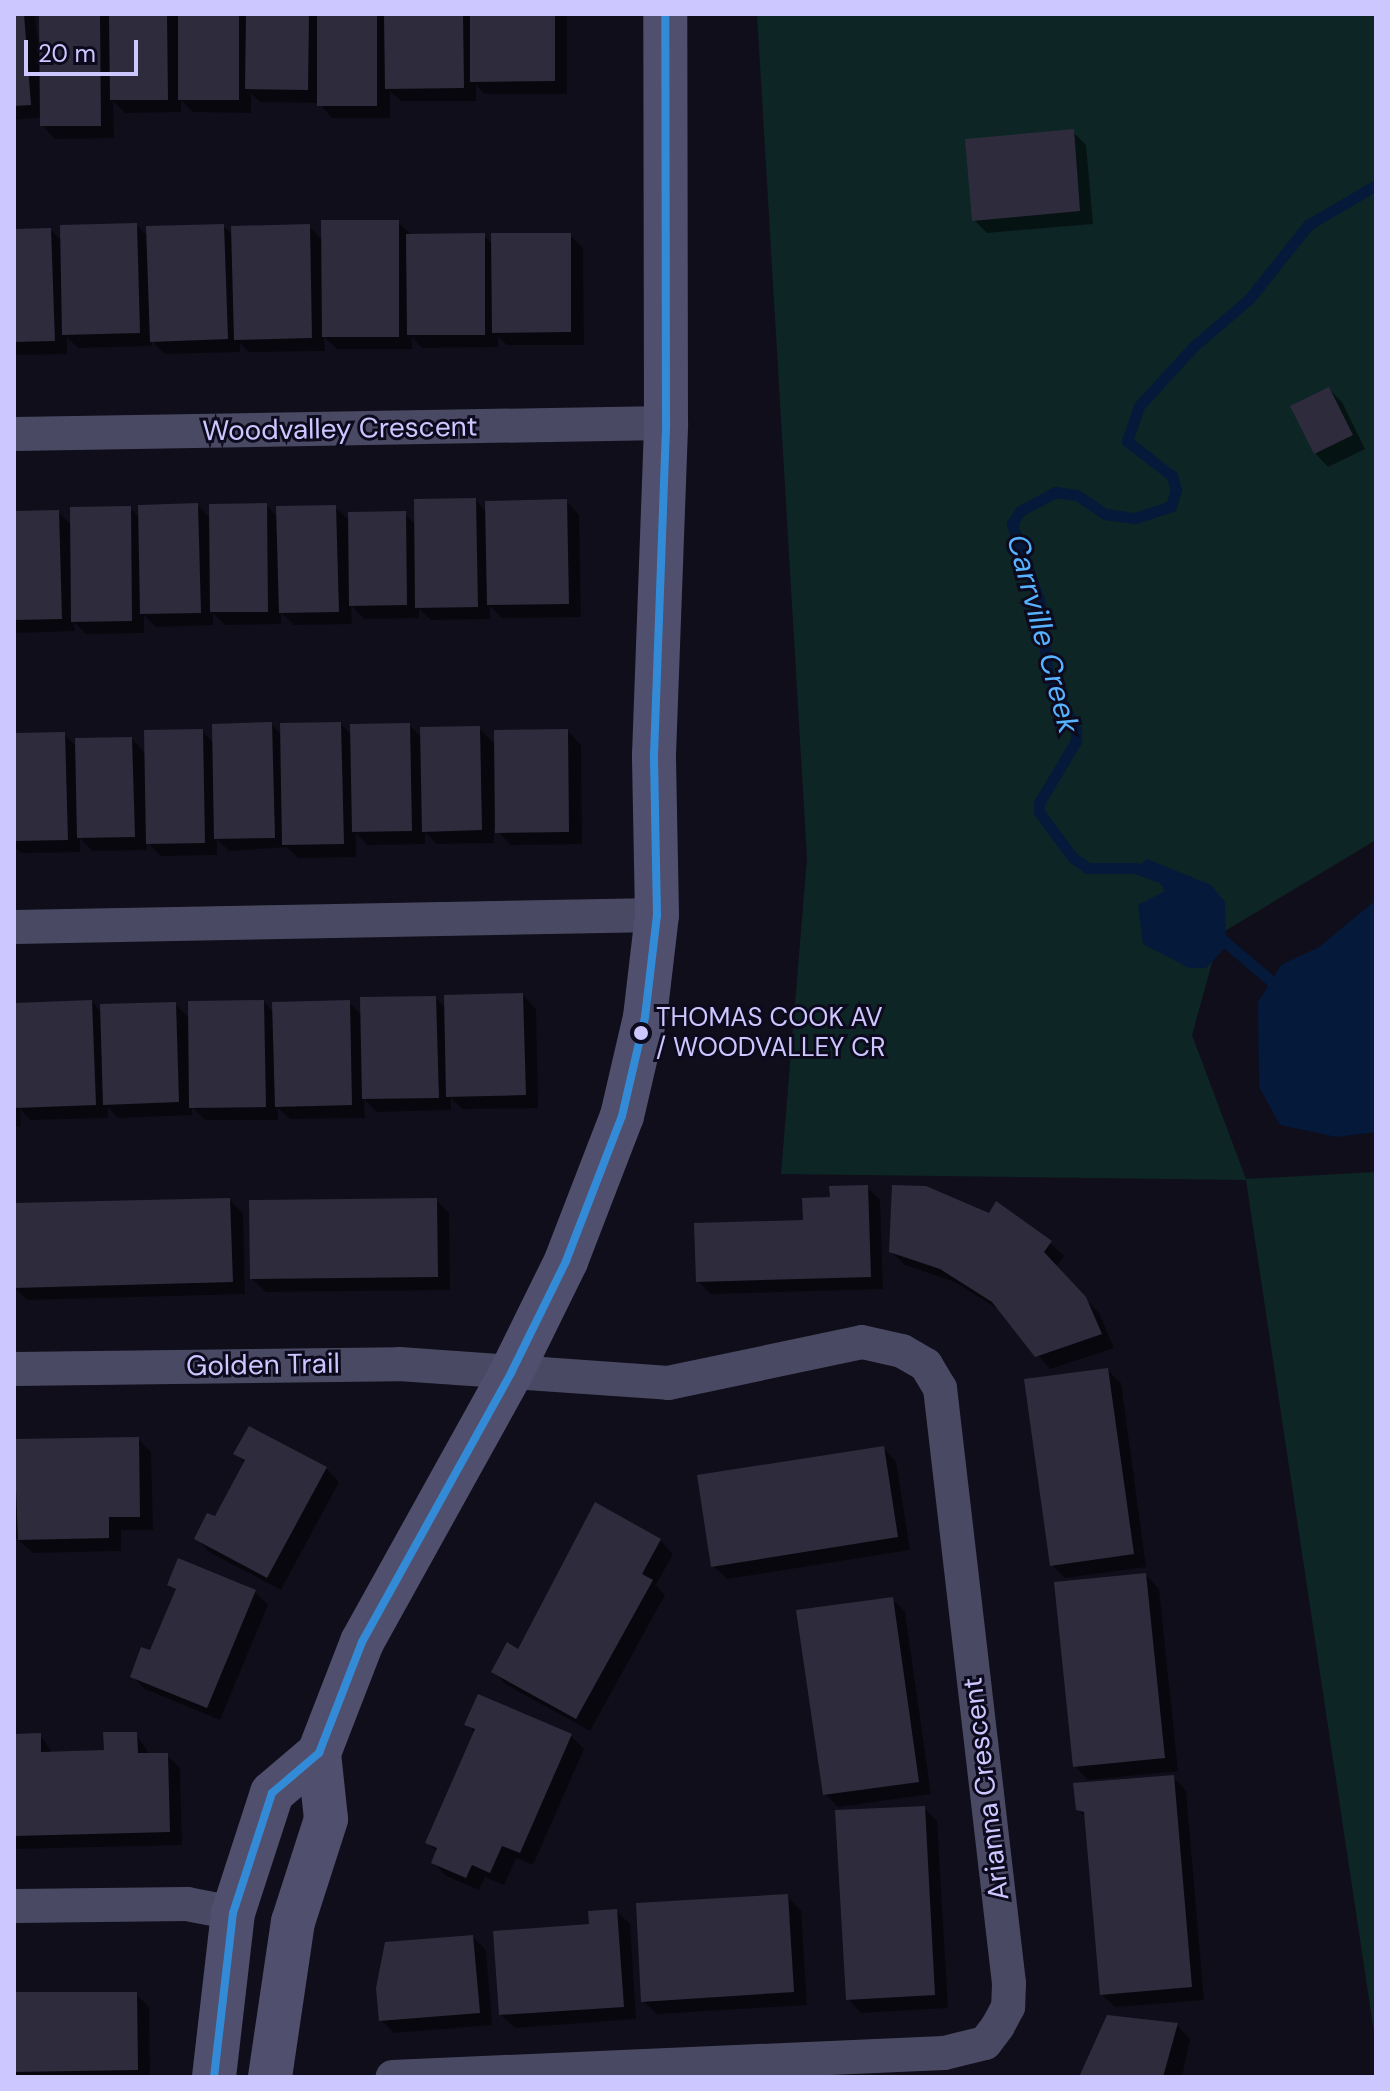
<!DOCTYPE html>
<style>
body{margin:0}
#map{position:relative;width:1390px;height:2091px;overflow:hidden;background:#100e1a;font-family:"DM Sans",sans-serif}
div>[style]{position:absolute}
.green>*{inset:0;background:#0d2525}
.water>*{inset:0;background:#05193a}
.shadow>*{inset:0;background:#0007}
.stream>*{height:11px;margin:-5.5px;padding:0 5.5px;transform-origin:5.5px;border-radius:5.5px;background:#05193a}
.building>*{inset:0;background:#2e2b3d}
.street>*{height:34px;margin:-17px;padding:0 17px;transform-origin:17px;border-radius:17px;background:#494963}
.secondary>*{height:44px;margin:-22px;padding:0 22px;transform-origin:22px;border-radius:22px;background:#504f6e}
.bus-1>*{height:8px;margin:-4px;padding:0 4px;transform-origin:4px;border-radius:4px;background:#338bd7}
.dots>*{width:22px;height:22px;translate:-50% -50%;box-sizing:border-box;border:4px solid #0d0a1e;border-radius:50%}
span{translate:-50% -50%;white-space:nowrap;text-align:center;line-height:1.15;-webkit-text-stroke:6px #0d0a1e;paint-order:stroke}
.bus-label{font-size:26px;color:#cdc7ff}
.left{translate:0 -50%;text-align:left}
.street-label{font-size:28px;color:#cdc7ff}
.water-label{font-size:30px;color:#55b3ff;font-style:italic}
.frame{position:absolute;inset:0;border:16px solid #cdc7ff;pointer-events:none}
.scale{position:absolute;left:24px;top:40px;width:114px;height:36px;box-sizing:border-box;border:4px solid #cdc7ff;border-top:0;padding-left:10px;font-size:24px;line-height:28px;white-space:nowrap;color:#cdc7ff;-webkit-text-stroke:6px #0d0a1e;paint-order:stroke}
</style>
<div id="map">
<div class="green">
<div style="clip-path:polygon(757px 14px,1376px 14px,1376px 840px,1220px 934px,1192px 1035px,1246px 1179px,1376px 1172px,1376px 2046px,1246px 1180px,781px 1174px,807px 858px)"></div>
</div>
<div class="water">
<div style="clip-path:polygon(1147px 859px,1211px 885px,1225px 902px,1226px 947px,1206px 968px,1189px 968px,1143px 944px,1138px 905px,1165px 891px,1154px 873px,1136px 868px)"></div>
<div style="clip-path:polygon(1376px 900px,1376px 1132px,1337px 1137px,1280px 1125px,1259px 1087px,1258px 1002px,1281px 965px,1319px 947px)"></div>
</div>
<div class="shadow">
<div style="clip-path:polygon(14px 14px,35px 14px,38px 44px,41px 14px,567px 14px,567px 94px,485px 94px,476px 85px,476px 101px,401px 101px,390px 91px,390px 118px,332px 118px,319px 103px,260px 102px,251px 93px,251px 113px,193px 112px,181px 100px,181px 112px,125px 113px,113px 101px,114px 138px,55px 139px,42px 125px,42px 117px,14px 120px)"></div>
<div style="clip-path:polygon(1073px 132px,1086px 145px,1093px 224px,987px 233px,974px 220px)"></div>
<div style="clip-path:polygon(398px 222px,412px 236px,484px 235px,493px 245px,570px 235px,583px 248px,584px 345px,507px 345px,498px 336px,498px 347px,422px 348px,412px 337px,412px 349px,337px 349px,324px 337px,325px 351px,249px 352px,240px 343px,240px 352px,165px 354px,152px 341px,152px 346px,78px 348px,67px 337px,67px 354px,14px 355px,14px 231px,51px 230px,62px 241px,136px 225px,149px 237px,223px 226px,234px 236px,309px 226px,323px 241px)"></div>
<div style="clip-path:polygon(1329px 389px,1342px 402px,1365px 449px,1328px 467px,1315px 453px)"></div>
<div style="clip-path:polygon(475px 500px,487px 512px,566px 501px,579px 515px,581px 617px,502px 618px,490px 606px,490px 619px,431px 620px,419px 609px,419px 618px,364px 619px,351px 605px,352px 624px,294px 625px,281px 612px,281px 624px,225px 625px,213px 613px,213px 625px,156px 627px,144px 615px,144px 633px,86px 634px,74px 622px,75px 631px,18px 633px,14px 628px,14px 513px,58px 512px,72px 525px,130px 508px,140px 518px,198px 505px,211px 519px,266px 505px,278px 517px,335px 507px,350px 521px,405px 514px,416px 525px)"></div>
<div style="clip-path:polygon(271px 724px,282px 735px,341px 724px,352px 735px,409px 725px,422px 738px,479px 728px,496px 745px,568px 731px,581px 745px,582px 844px,511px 845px,494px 828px,494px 843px,437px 844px,425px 832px,425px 844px,367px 845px,356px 833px,356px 857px,298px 858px,287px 847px,229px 851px,217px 839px,217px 855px,161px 856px,147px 842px,147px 850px,92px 851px,80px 838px,80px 852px,21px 853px,14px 847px,14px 735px,64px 734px,77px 747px,132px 739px,146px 754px,202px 731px,214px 743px)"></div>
<div style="clip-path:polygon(523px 995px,536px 1009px,538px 1108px,462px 1109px,451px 1098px,451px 1110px,377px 1112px,364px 1099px,365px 1118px,290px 1119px,278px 1108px,278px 1120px,205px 1120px,192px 1107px,192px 1115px,118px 1118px,108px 1107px,108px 1118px,31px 1120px,20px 1109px,21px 1126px,14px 1127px,14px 1014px,92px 1002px,102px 1013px,175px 1004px,190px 1019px,264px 1002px,274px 1013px,349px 1002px,362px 1015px,436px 998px,446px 1009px)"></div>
<div style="clip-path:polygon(867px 1187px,880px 1200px,883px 1289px,711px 1294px,698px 1281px,805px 1222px,832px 1199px)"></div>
<div style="clip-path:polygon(229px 1200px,243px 1213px,245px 1294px,27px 1300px,14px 1287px,14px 1205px)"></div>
<div style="clip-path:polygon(436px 1200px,449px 1213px,450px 1290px,266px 1292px,252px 1279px)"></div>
<div style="clip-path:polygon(1050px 1243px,1064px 1256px,1056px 1267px,1099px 1313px,1114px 1348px,1050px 1369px,1001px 1311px,955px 1282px,905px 1265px,891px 1251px)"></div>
<div style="clip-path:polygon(1107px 1370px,1121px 1383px,1146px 1567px,1065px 1578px,1052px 1565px)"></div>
<div style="clip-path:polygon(138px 1439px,151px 1452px,153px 1530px,121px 1530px,121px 1551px,33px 1553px,14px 1536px,14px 1441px)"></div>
<div style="clip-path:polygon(883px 1448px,896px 1461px,910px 1550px,727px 1579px,713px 1566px)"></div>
<div style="clip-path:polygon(236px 1454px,326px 1468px,339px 1482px,281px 1590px,209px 1552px,196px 1538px,216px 1519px,245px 1463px)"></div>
<div style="clip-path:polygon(660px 1540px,673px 1554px,656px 1585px,665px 1595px,590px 1731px,507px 1685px,493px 1671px)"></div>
<div style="clip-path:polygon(1146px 1575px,1159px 1589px,1178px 1771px,1088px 1780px,1075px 1766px)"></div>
<div style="clip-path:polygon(170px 1584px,255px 1592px,268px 1605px,220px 1720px,145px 1689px,132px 1676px,151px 1653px,177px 1591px)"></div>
<div style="clip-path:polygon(892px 1599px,905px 1612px,931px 1794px,838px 1807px,825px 1794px)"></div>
<div style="clip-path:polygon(479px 1696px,571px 1736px,584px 1749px,533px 1865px,516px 1858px,504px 1885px,485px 1877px,479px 1890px,446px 1876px,433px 1862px,437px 1852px,427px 1842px,475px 1733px,467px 1724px)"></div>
<div style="clip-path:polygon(136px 1734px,150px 1755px,167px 1755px,180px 1768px,182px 1845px,14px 1849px,14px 1736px,40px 1735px,53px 1754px,106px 1752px)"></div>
<div style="clip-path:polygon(1173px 1777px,1186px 1791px,1204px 2000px,1115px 2007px,1101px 1994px,1087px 1818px,1077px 1809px)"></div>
<div style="clip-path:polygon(924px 1808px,937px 1821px,948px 2008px,861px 2013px,848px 1999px)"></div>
<div style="clip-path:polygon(787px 1896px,801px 1910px,807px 2005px,657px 2014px,643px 2001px)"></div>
<div style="clip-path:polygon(616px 1911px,630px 1924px,636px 2019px,515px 2028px,501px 2015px)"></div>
<div style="clip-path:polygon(473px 1937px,486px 1950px,492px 2025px,394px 2033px,381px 2020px)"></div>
<div style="clip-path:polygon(14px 1994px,136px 1994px,149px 2007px,150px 2077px,14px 2077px)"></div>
<div style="clip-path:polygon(1177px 2025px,1190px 2039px,1182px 2077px,1081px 2077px)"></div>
</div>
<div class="stream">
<div style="left:1166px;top:879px;width:32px;rotate:-160deg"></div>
<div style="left:1136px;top:868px;width:48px;rotate:180deg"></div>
<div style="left:1088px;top:868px;width:18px;rotate:-146deg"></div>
<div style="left:1073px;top:858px;width:57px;rotate:-126.5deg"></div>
<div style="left:1039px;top:812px;width:9px;rotate:-90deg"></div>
<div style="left:1039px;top:803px;width:72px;rotate:-59.2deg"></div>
<div style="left:1076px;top:741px;width:11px;rotate:-90deg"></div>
<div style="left:1076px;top:730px;width:62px;rotate:-117deg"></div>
<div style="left:1048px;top:675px;width:76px;rotate:-96.8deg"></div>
<div style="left:1039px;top:600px;width:81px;rotate:-109.6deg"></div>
<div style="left:1012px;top:524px;width:15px;rotate:-58deg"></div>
<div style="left:1020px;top:511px;width:40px;rotate:-28deg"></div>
<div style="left:1055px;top:492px;width:22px;rotate:8deg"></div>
<div style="left:1077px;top:495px;width:34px;rotate:34deg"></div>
<div style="left:1105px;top:514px;width:30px;rotate:8deg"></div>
<div style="left:1135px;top:518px;width:38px;rotate:-18deg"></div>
<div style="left:1171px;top:506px;width:17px;rotate:-73deg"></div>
<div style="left:1176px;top:490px;width:15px;rotate:-106deg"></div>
<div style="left:1172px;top:476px;width:57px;rotate:-142.1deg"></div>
<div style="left:1127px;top:441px;width:37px;rotate:-71deg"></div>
<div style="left:1139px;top:406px;width:80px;rotate:-47.5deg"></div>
<div style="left:1193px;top:347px;width:74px;rotate:-40.6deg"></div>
<div style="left:1249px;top:299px;width:95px;rotate:-51.4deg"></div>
<div style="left:1308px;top:225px;width:79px;rotate:-30.5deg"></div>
<div style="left:1217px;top:935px;width:87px;rotate:40.3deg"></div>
</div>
<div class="building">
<div style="clip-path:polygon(14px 14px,24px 14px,31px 105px,14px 106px)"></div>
<div style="clip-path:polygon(39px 14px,100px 14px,101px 126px,40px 126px)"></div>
<div style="clip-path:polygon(109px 14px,167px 14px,168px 100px,110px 100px)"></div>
<div style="clip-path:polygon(178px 14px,239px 14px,239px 100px,178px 100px)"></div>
<div style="clip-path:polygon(246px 14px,309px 14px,308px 90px,245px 89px)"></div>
<div style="clip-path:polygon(317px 14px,377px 14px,377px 106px,317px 106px)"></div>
<div style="clip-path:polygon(384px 14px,463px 14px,464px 88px,385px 89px)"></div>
<div style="clip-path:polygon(470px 14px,555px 14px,555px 81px,470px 82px)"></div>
<div style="clip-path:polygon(1074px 129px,1080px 211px,972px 221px,965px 139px)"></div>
<div style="clip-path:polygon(321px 220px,399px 220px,399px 337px,322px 337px)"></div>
<div style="clip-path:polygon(137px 223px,140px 333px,62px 335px,60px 225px)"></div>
<div style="clip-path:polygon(224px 224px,228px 339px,150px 342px,146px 226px)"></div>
<div style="clip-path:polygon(310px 224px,312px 338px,234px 340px,231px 226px)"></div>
<div style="clip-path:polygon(51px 228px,55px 341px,14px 342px,14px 229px)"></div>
<div style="clip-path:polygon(485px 233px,485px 335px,407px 335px,406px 234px)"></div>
<div style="clip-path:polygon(491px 233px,571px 233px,571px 332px,492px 333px)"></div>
<div style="clip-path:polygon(1329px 387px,1353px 435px,1314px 454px,1290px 406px)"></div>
<div style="clip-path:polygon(476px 498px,478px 607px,415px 608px,414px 499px)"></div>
<div style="clip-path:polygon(567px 499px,569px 604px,487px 605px,485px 501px)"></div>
<div style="clip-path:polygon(198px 503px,201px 613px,140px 614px,138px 505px)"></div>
<div style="clip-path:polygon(267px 503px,268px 612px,210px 612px,209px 504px)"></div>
<div style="clip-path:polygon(336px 505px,339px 612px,279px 613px,276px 506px)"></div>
<div style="clip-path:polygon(131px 506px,132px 621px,71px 622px,70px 507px)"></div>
<div style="clip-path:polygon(59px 510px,62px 619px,14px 620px,14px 511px)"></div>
<div style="clip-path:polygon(406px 511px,407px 605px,349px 606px,348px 512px)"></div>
<div style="clip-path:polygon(272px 722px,275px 838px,214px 839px,212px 724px)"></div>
<div style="clip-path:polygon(341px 722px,344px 844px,282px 845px,280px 723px)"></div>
<div style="clip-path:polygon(410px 723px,412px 831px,352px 832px,350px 724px)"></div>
<div style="clip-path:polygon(480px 726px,482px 830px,422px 832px,420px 727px)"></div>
<div style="clip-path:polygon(203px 729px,205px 843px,146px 844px,144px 730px)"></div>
<div style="clip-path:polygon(568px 729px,569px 832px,495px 833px,494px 730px)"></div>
<div style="clip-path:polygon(65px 732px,68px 840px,14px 841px,14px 733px)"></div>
<div style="clip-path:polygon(132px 737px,135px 837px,77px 838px,75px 738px)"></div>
<div style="clip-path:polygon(523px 993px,526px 1095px,446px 1097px,444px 995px)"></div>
<div style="clip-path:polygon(436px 996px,439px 1098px,362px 1099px,360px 997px)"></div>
<div style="clip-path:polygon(92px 1000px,96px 1105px,16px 1108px,14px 1003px)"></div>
<div style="clip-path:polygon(264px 1000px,266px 1107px,189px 1108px,188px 1001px)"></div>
<div style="clip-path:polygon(350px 1000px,352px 1105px,275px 1107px,272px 1002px)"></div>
<div style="clip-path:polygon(176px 1002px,179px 1102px,103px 1105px,100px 1004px)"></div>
<div style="clip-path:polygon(868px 1185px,871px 1277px,696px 1282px,694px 1223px,803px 1220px,802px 1198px,830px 1197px,829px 1186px)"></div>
<div style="clip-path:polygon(892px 1185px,926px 1186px,989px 1213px,996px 1201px,1052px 1241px,1044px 1252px,1086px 1297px,1102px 1334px,1035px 1357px,992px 1302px,940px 1269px,889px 1252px)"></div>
<div style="clip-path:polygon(230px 1198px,233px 1282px,14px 1288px,14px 1203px)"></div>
<div style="clip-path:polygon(437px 1198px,438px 1277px,250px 1279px,249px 1200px)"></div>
<div style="clip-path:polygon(1108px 1368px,1134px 1554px,1050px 1566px,1024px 1379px)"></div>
<div style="clip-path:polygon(249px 1426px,327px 1467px,267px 1578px,194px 1539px,207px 1513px,215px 1516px,245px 1460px,233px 1454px)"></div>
<div style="clip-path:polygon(139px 1437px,140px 1517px,109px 1517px,109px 1538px,18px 1540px,14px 1439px)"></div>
<div style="clip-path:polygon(884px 1446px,898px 1537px,711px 1567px,697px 1475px)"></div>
<div style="clip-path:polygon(595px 1502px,661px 1539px,642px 1574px,653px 1580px,576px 1719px,491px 1672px,507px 1642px,518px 1649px)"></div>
<div style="clip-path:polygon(178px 1558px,256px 1590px,207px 1708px,130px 1677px,141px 1647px,150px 1650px,176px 1589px,167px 1585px)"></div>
<div style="clip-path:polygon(1146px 1573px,1165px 1758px,1073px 1767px,1054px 1582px)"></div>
<div style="clip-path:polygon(893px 1597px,919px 1782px,823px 1795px,796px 1610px)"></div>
<div style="clip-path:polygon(478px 1694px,572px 1734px,520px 1853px,502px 1846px,490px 1873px,472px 1865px,466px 1878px,431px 1863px,437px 1848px,425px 1843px,475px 1729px,464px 1725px)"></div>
<div style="clip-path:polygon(103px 1732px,137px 1732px,138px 1753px,168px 1753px,170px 1832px,14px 1836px,14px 1734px,41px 1733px,41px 1752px,104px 1750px)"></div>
<div style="clip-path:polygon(1174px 1775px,1192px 1987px,1100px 1995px,1084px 1812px,1076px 1810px,1073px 1783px)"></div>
<div style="clip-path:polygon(925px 1806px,935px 1995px,846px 2000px,835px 1810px)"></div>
<div style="clip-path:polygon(788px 1894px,794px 1992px,641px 2002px,636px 1903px)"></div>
<div style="clip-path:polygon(617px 1909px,624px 2007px,499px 2015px,493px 1931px,589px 1924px,588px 1911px)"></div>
<div style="clip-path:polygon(473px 1935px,480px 2013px,379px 2021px,376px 1988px,385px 1942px)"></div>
<div style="clip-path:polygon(14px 1992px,137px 1992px,138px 2070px,14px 2072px)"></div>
<div style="clip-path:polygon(1107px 2015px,1178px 2023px,1163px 2077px,1079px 2077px)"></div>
</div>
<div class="street">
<div style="left:14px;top:434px;width:652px;rotate:-0.97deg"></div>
<div style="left:14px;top:927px;width:643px;rotate:-1.07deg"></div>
<div style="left:14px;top:1369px;width:385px;rotate:-0.7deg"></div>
<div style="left:399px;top:1364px;width:270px;rotate:4deg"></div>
<div style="left:668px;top:1383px;width:198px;rotate:-11.9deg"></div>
<div style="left:862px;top:1342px;width:41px;rotate:12.7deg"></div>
<div style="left:902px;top:1351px;width:28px;rotate:30deg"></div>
<div style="left:926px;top:1365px;width:27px;rotate:59deg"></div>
<div style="left:940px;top:1388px;width:599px;rotate:83.39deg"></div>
<div style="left:1009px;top:1983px;width:24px;rotate:92deg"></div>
<div style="left:1008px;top:2007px;width:21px;rotate:118deg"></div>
<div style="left:998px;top:2026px;width:21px;rotate:127deg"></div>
<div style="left:985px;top:2043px;width:42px;rotate:166.3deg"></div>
<div style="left:944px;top:2053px;width:552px;rotate:177.51deg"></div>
<div style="left:14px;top:1906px;width:173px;rotate:-0.7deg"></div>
<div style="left:187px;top:1904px;width:47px;rotate:11.1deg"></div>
</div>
<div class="secondary">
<div style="left:214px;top:2077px;width:165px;rotate:-83.4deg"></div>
<div style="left:233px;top:1913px;width:126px;rotate:-72deg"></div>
<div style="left:272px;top:1793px;width:62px;rotate:-40.4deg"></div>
<div style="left:270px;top:2077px;width:157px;rotate:-81.6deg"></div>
<div style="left:293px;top:1922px;width:108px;rotate:-72.2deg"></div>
<div style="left:326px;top:1819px;width:66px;rotate:-96.1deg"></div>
<div style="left:319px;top:1753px;width:119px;rotate:-68.8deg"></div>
<div style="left:362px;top:1642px;width:308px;rotate:-61deg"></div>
<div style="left:511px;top:1373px;width:125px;rotate:-63.8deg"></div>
<div style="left:566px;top:1261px;width:155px;rotate:-68.9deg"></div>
<div style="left:622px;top:1116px;width:102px;rotate:-76.9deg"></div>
<div style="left:645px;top:1017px;width:103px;rotate:-83.3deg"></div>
<div style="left:657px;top:915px;width:160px;rotate:-91.1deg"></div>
<div style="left:654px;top:755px;width:332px;rotate:-87.9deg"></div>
<div style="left:666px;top:423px;width:409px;rotate:-90.1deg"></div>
</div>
<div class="bus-1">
<div style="left:214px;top:2077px;width:165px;rotate:-83.4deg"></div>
<div style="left:233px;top:1913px;width:126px;rotate:-72deg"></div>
<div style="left:272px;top:1793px;width:62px;rotate:-40.4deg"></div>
<div style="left:319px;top:1753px;width:119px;rotate:-68.8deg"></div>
<div style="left:362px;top:1642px;width:308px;rotate:-61deg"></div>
<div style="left:511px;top:1373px;width:125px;rotate:-63.8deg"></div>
<div style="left:566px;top:1261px;width:155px;rotate:-68.9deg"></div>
<div style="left:622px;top:1116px;width:102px;rotate:-76.9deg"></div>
<div style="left:645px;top:1017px;width:103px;rotate:-83.3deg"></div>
<div style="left:657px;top:915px;width:160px;rotate:-91.1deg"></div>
<div style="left:654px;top:755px;width:332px;rotate:-87.9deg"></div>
<div style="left:666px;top:423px;width:409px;rotate:-90.1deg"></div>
</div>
<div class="dots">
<div style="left:641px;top:1033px;background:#cdc7ff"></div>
</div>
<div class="bus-label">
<span class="left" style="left:656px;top:1033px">THOMAS COOK AV<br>/ WOODVALLEY CR</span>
</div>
<div class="street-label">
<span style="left:340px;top:429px;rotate:-1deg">Woodvalley Crescent</span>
<span style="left:263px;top:1365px;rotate:-1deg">Golden Trail</span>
<span style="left:986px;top:1789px;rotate:-97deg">Arianna Crescent</span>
</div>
<div class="water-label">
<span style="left:1043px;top:634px;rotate:75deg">Carrville Creek</span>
</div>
<div class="frame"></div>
<div class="scale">20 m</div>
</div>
